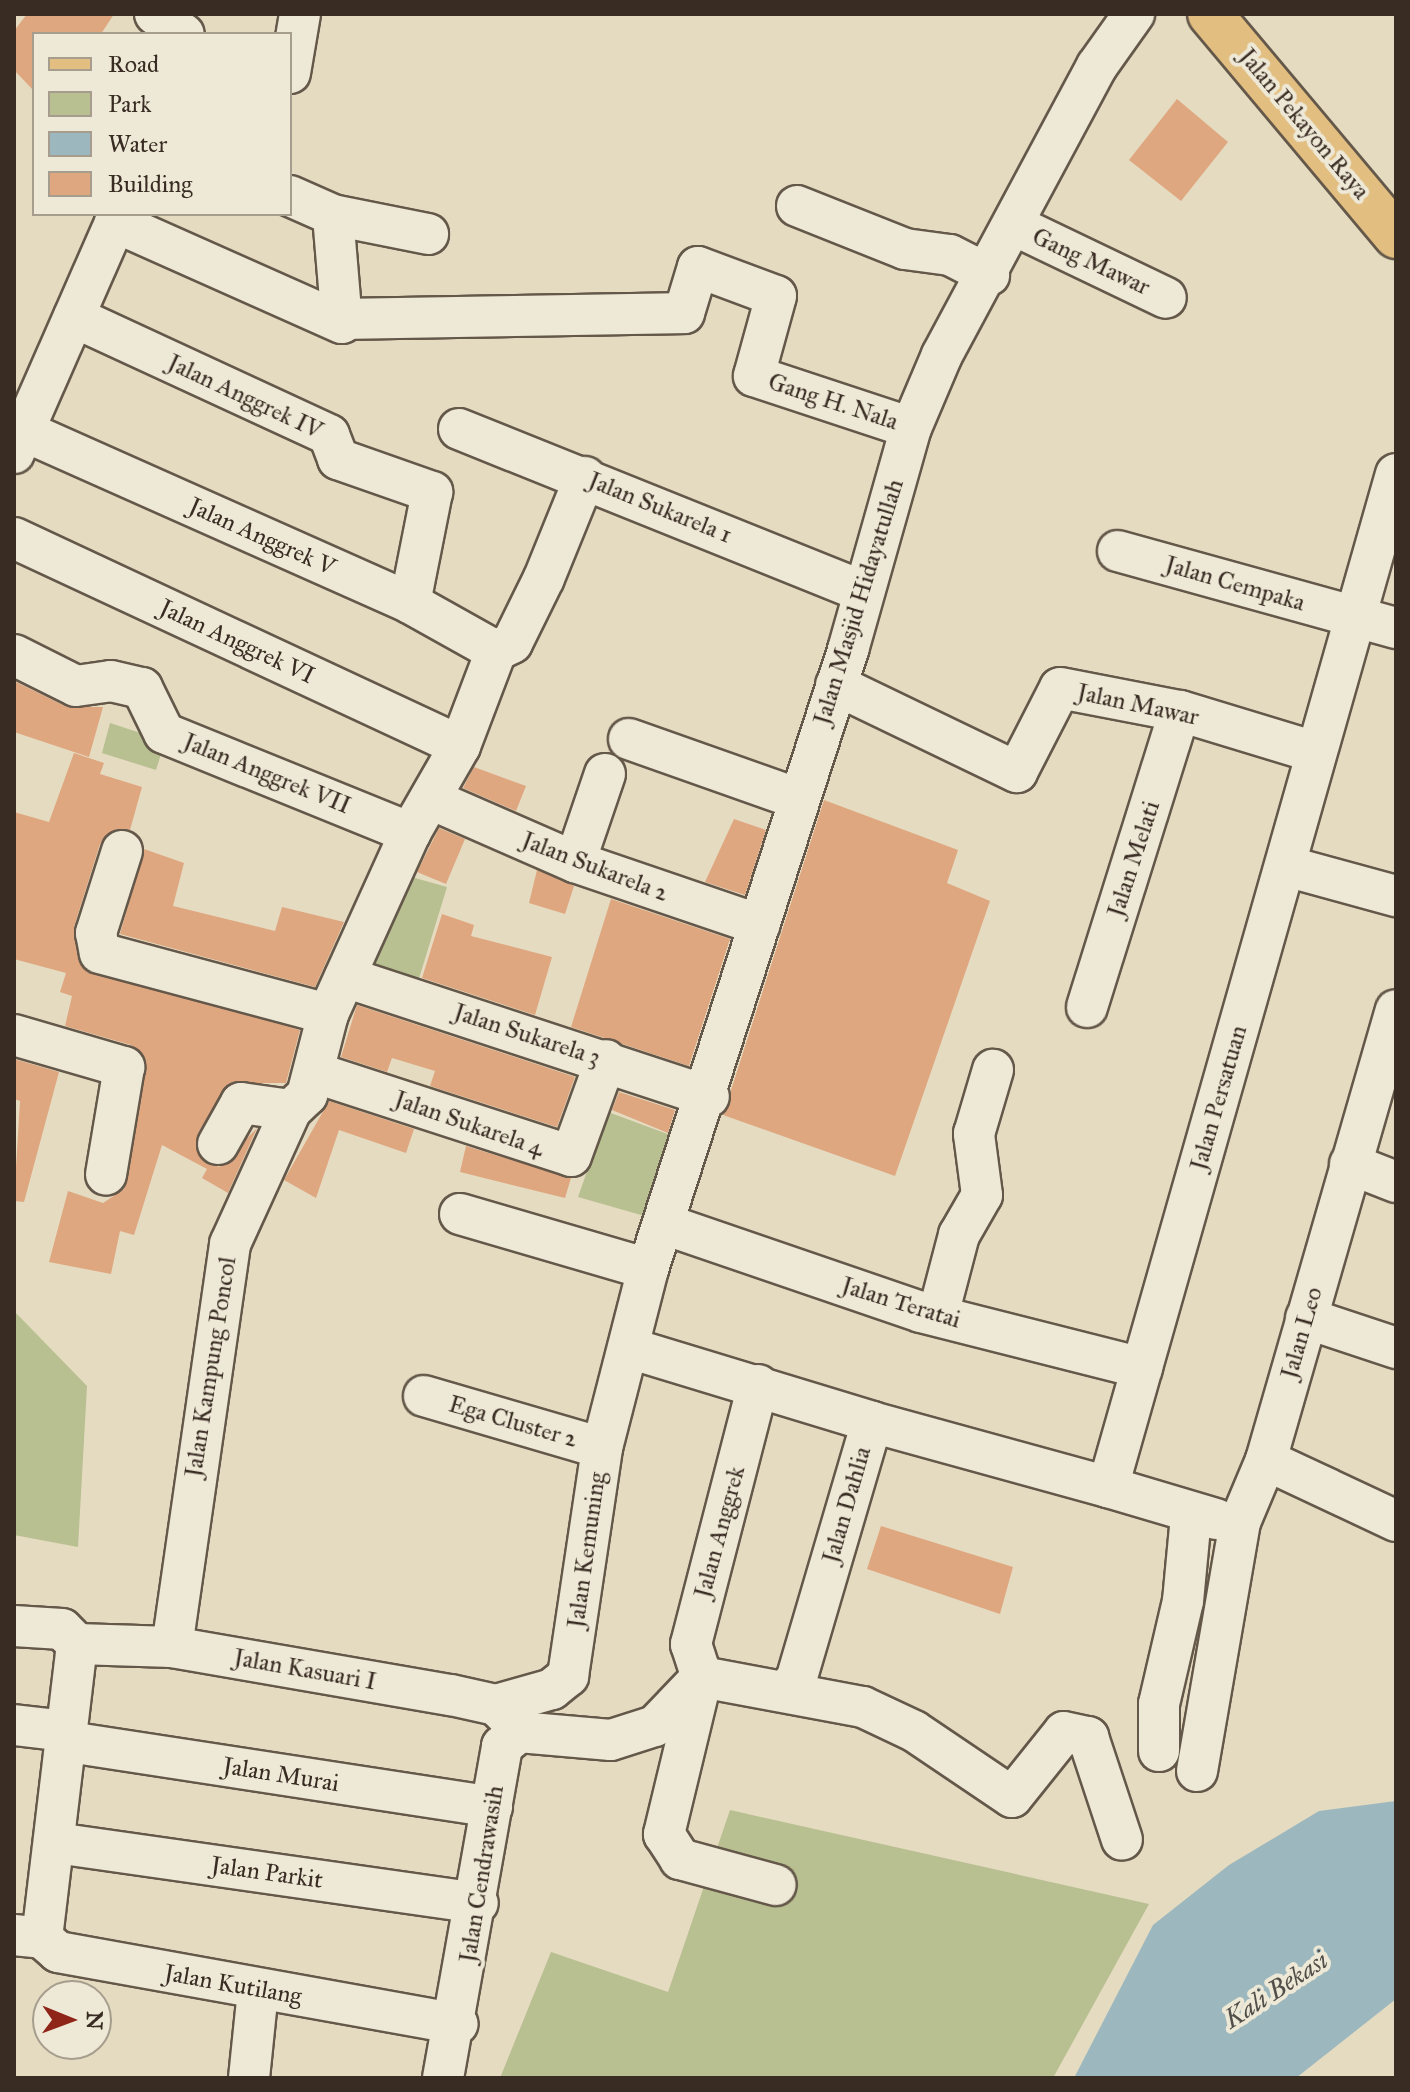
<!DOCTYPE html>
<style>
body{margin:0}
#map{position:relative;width:1410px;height:2092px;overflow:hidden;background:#e5dbc0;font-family:"IM FELL Great Primer",serif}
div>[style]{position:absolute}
.green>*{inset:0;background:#b8bf90}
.water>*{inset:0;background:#9cb8be}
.building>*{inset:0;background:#dfa780}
.roads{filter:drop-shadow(2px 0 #64584a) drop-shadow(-2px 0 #64584a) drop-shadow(0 2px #64584a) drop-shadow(0 -2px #64584a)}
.minor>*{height:40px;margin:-20px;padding:0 20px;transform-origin:20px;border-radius:20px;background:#eee8d6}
.major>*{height:44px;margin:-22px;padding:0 22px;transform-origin:22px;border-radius:22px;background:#e2be80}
span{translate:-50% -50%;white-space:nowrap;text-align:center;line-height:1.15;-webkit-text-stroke:8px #eee8d6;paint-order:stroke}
.street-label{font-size:24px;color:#392c23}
.water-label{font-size:26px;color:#524f4a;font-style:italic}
.frame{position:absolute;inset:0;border:16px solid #392c23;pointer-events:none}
.legend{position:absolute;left:32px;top:32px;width:260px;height:184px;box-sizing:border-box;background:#eee8d6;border:2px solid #a69d8e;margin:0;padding:10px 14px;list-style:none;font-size:24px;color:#392c23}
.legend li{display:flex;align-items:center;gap:16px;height:40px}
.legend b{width:40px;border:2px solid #a69d8e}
.north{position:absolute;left:32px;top:1980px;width:80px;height:80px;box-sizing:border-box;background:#eee8d6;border:2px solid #a69d8e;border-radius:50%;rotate:91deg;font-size:22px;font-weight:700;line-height:32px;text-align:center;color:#392c23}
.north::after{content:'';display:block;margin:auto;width:28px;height:36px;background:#8f2418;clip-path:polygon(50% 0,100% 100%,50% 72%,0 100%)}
</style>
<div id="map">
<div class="green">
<div style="clip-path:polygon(110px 723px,165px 741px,156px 770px,102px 753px)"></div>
<div style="clip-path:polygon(408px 876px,447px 887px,417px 985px,364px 971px)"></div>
<div style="clip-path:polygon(608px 1112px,689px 1142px,662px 1221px,578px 1197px)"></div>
<div style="clip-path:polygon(14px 1311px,87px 1386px,78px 1547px,14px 1535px)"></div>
<div style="clip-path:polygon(730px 1810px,1149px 1904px,1053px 2078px,500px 2078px,551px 1952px,668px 1992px)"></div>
</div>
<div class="water">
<div style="clip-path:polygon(1396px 1801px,1396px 1999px,1296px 2078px,1074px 2078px,1153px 1925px,1229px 1865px,1319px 1811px)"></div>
</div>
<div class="building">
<div style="clip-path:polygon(27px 14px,114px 14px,101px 34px,34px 34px,34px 91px,14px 70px,14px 31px)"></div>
<div style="clip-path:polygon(1177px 99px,1228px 142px,1181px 201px,1129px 160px)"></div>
<div style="clip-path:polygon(14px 681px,67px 707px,103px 707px,89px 757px,14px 732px)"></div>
<div style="clip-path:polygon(74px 753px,104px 763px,100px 774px,142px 787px,130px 830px,116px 829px,100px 844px,74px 927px,83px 968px,300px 1030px,286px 1083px,230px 1083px,198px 1133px,199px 1156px,219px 1167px,257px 1128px,228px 1193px,202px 1178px,207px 1169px,162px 1145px,134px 1235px,120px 1231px,111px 1274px,49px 1262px,68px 1191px,103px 1203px,124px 1189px,146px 1060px,131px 1045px,65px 1026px,72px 996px,60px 992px,66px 973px,14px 959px,14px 812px,49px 822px)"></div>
<div style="clip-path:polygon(474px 767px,526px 786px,516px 811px,463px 788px)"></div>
<div style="clip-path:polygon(824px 800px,958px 850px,947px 883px,990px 901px,895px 1176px,723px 1115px)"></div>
<div style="clip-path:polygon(734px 819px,766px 830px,745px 895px,705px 882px)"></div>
<div style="clip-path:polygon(439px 828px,465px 839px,446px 884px,417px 872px)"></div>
<div style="clip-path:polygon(144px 849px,184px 863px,173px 906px,275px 931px,282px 907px,344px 922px,315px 987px,120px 934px)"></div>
<div style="clip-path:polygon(537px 870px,574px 886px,565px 914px,529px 903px)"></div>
<div style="clip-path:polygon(611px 899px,730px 939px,689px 1066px,571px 1027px)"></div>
<div style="clip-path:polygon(442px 914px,474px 925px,471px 936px,552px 957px,535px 1015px,422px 978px)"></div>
<div style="clip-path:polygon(357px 1005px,575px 1077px,557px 1127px,430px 1086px,435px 1071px,392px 1058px,387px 1072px,341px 1057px)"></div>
<div style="clip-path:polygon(14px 1059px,59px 1072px,24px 1202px,14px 1201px,20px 1101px,14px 1099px)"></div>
<div style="clip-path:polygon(619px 1092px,675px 1110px,668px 1133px,612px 1110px)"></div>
<div style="clip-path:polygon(329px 1101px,414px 1129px,406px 1153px,339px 1130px,316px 1198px,284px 1180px)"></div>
<div style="clip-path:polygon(466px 1146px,571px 1178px,565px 1198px,460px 1172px)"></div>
<div style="clip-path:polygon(881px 1526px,1013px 1567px,1000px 1614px,867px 1569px)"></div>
</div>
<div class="roads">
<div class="minor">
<div style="left:155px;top:14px;width:35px;rotate:35deg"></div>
<div style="left:290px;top:73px;width:60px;rotate:-80.4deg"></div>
<div style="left:797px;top:206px;width:116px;rotate:21.7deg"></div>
<div style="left:905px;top:249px;width:45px;rotate:7.6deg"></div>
<div style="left:950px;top:255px;width:44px;rotate:27.1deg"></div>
<div style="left:333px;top:215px;width:97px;rotate:11.3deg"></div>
<div style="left:115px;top:222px;width:248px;rotate:24deg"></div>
<div style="left:342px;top:323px;width:108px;rotate:-94.8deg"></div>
<div style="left:333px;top:215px;width:47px;rotate:-156.2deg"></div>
<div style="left:1016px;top:226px;width:166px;rotate:25.6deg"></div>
<div style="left:74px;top:317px;width:281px;rotate:24.8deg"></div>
<div style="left:329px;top:435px;width:26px;rotate:69deg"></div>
<div style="left:338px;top:459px;width:100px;rotate:19.3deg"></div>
<div style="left:432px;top:492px;width:113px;rotate:101.2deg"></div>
<div style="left:346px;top:319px;width:338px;rotate:-1deg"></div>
<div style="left:684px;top:313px;width:48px;rotate:-73.1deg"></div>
<div style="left:698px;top:267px;width:83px;rotate:20.4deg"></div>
<div style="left:776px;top:296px;width:83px;rotate:105.4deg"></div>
<div style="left:754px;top:376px;width:165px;rotate:18.3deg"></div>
<div style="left:459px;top:429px;width:432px;rotate:21.9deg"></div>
<div style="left:24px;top:431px;width:423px;rotate:24deg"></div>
<div style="left:410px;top:603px;width:98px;rotate:29.2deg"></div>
<div style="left:14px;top:453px;width:261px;rotate:-66.3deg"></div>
<div style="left:14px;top:538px;width:492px;rotate:25deg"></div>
<div style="left:1118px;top:551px;width:288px;rotate:15.5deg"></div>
<div style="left:14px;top:655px;width:69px;rotate:26.6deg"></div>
<div style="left:76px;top:686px;width:35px;rotate:-8deg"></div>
<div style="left:111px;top:681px;width:32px;rotate:13deg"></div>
<div style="left:142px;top:688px;width:50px;rotate:63.9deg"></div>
<div style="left:164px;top:733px;width:266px;rotate:22.1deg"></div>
<div style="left:836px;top:685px;width:201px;rotate:25.7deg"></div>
<div style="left:1017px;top:772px;width:94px;rotate:-62.9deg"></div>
<div style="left:1060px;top:688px;width:122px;rotate:10.9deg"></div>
<div style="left:1180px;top:711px;width:141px;rotate:16.9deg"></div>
<div style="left:629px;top:739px;width:179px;rotate:19.5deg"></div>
<div style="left:433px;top:800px;width:155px;rotate:23.6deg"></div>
<div style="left:575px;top:862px;width:195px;rotate:18.8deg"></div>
<div style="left:122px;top:851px;width:86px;rotate:107.6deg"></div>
<div style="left:96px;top:933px;width:20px;rotate:79deg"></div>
<div style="left:100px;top:953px;width:236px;rotate:15deg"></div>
<div style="left:575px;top:862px;width:93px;rotate:-71.2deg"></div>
<div style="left:1286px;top:866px;width:114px;rotate:15.3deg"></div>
<div style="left:345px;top:977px;width:383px;rotate:18.2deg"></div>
<div style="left:1087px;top:1007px;width:310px;rotate:-72.6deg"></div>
<div style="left:14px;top:1035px;width:115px;rotate:16.2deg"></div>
<div style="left:124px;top:1067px;width:109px;rotate:99.5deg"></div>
<div style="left:316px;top:1073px;width:268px;rotate:18deg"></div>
<div style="left:571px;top:1156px;width:102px;rotate:-70deg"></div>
<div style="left:218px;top:1144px;width:47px;rotate:-60.7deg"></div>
<div style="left:241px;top:1103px;width:50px;rotate:8deg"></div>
<div style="left:1350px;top:1164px;width:49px;rotate:21.4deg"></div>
<div style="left:460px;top:1214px;width:196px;rotate:16.3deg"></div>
<div style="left:664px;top:1224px;width:272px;rotate:18.9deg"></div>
<div style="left:921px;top:1312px;width:228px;rotate:14.2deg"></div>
<div style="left:938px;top:1315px;width:83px;rotate:-75.3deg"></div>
<div style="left:959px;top:1235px;width:46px;rotate:-60.1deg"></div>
<div style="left:982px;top:1195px;width:62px;rotate:-97.5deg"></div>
<div style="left:974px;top:1134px;width:67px;rotate:-73.5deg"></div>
<div style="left:1306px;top:1318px;width:95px;rotate:18.4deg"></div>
<div style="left:629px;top:1348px;width:254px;rotate:16.9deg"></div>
<div style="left:872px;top:1422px;width:269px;rotate:106.4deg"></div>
<div style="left:796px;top:1680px;width:14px;rotate:135deg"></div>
<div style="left:758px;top:1385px;width:268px;rotate:104.5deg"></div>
<div style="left:691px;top:1644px;width:35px;rotate:72deg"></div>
<div style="left:702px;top:1677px;width:162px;rotate:103.6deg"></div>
<div style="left:664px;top:1834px;width:30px;rotate:57deg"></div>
<div style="left:680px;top:1859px;width:99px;rotate:15.2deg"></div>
<div style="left:424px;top:1396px;width:185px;rotate:16.3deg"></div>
<div style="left:872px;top:1422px;width:245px;rotate:15.4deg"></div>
<div style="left:1108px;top:1487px;width:1053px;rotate:-74.13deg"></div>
<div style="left:1266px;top:1460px;width:144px;rotate:25.1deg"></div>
<div style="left:1108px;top:1487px;width:113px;rotate:16.5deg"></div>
<div style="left:14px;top:1626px;width:48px;rotate:3.6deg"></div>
<div style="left:62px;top:1629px;width:21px;rotate:45deg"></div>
<div style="left:77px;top:1644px;width:95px;rotate:1.8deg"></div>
<div style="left:172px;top:1647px;width:283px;rotate:9.8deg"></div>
<div style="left:451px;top:1695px;width:46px;rotate:12.5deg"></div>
<div style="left:496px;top:1705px;width:27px;rotate:45deg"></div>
<div style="left:172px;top:1647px;width:407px;rotate:-81.8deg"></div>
<div style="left:230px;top:1244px;width:147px;rotate:-65.5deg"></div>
<div style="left:291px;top:1110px;width:22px;rotate:-43deg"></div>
<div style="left:307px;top:1095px;width:84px;rotate:-75.5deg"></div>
<div style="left:328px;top:1014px;width:199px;rotate:-65.6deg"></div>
<div style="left:410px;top:833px;width:100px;rotate:-60.1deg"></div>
<div style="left:460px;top:746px;width:102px;rotate:-69.2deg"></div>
<div style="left:496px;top:651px;width:18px;rotate:-27deg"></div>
<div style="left:512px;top:643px;width:72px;rotate:-63.8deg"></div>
<div style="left:544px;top:578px;width:109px;rotate:-67.9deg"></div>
<div style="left:496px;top:1705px;width:58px;rotate:-15.9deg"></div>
<div style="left:552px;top:1689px;width:21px;rotate:-39deg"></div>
<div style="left:568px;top:1676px;width:231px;rotate:-81.5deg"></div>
<div style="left:602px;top:1448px;width:185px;rotate:-75.6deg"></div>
<div style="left:648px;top:1269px;width:651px;rotate:-72.09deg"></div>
<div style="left:848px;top:650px;width:231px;rotate:-74.2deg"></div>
<div style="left:911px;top:428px;width:79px;rotate:-67deg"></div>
<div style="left:942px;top:355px;width:328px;rotate:-61.8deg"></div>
<div style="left:1097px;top:66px;width:64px;rotate:-54.6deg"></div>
<div style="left:14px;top:1725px;width:51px;rotate:6.7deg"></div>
<div style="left:519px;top:1732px;width:92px;rotate:5deg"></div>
<div style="left:611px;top:1740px;width:46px;rotate:-17.7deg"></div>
<div style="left:655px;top:1726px;width:68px;rotate:-46.2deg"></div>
<div style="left:702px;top:1677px;width:164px;rotate:10.6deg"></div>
<div style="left:863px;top:1707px;width:56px;rotate:25.2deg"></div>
<div style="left:914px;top:1731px;width:118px;rotate:34deg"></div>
<div style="left:1012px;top:1797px;width:83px;rotate:-51.3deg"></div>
<div style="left:1064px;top:1732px;width:25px;rotate:12deg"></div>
<div style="left:1088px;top:1737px;width:108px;rotate:71.7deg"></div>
<div style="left:69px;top:1742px;width:428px;rotate:8.7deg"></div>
<div style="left:1159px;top:1751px;width:47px;rotate:-90deg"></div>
<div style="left:1159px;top:1704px;width:106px;rotate:-76.9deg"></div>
<div style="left:1183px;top:1601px;width:85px;rotate:-84.6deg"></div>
<div style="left:1197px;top:1771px;width:253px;rotate:-80.2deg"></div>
<div style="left:1240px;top:1522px;width:67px;rotate:-67.2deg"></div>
<div style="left:1266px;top:1460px;width:468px;rotate:-73.9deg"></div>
<div style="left:56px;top:1843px;width:426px;rotate:8.1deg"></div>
<div style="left:14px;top:1935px;width:28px;rotate:6deg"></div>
<div style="left:42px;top:1938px;width:21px;rotate:41deg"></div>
<div style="left:58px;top:1952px;width:406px;rotate:10.2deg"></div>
<div style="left:42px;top:1938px;width:296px;rotate:-83.2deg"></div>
<div style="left:249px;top:2078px;width:87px;rotate:-84.1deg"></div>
<div style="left:443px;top:2078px;width:337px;rotate:-79.9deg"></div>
<div style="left:502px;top:1746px;width:22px;rotate:-39deg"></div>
</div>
<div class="major">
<div style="left:1210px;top:14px;width:290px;rotate:50deg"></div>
</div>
</div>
<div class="street-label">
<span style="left:1304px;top:124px;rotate:50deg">Jalan Pekayon Raya</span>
<span style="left:1091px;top:262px;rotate:25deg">Gang Mawar</span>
<span style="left:245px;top:397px;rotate:25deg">Jalan Anggrek IV</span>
<span style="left:833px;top:402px;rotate:18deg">Gang H. Nala</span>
<span style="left:660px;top:508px;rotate:22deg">Jalan Sukarela 1</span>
<span style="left:262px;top:537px;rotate:24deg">Jalan Anggrek V</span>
<span style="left:1235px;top:584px;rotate:16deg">Jalan Cempaka</span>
<span style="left:859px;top:602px;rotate:-73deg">Jalan Masjid Hidayatullah</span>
<span style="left:237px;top:642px;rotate:25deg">Jalan Anggrek VI</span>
<span style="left:1138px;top:705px;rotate:12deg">Jalan Mawar</span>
<span style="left:267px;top:774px;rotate:22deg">Jalan Anggrek VII</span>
<span style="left:1134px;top:859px;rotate:-72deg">Jalan Melati</span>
<span style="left:595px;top:867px;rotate:21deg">Jalan Sukarela 2</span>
<span style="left:527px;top:1035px;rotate:18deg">Jalan Sukarela 3</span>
<span style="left:1219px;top:1098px;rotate:-74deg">Jalan Persatuan</span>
<span style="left:469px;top:1124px;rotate:19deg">Jalan Sukarela 4</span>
<span style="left:901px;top:1303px;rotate:17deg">Jalan Teratai</span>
<span style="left:1302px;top:1333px;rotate:-74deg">Jalan Leo</span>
<span style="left:211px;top:1367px;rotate:-81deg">Jalan Kampung Poncol</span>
<span style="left:513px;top:1422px;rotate:16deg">Ega Cluster 2</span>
<span style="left:847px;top:1505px;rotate:-74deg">Jalan Dahlia</span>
<span style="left:720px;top:1532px;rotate:-75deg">Jalan Anggrek</span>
<span style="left:587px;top:1550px;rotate:-82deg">Jalan Kemuning</span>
<span style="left:305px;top:1670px;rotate:10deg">Jalan Kasuari I</span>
<span style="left:281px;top:1775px;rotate:9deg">Jalan Murai</span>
<span style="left:267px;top:1873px;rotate:8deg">Jalan Parkit</span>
<span style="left:482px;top:1874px;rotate:-81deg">Jalan Cendrawasih</span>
<span style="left:233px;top:1985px;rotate:10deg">Jalan Kutilang</span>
</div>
<div class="water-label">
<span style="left:1276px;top:1990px;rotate:-33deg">Kali Bekasi</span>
</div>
<div class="frame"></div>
<ul class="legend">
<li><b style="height:10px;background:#e2be80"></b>Road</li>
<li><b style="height:22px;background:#b8bf90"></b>Park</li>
<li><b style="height:22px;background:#9cb8be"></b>Water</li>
<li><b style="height:22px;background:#dfa780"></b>Building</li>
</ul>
<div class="north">N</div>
</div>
